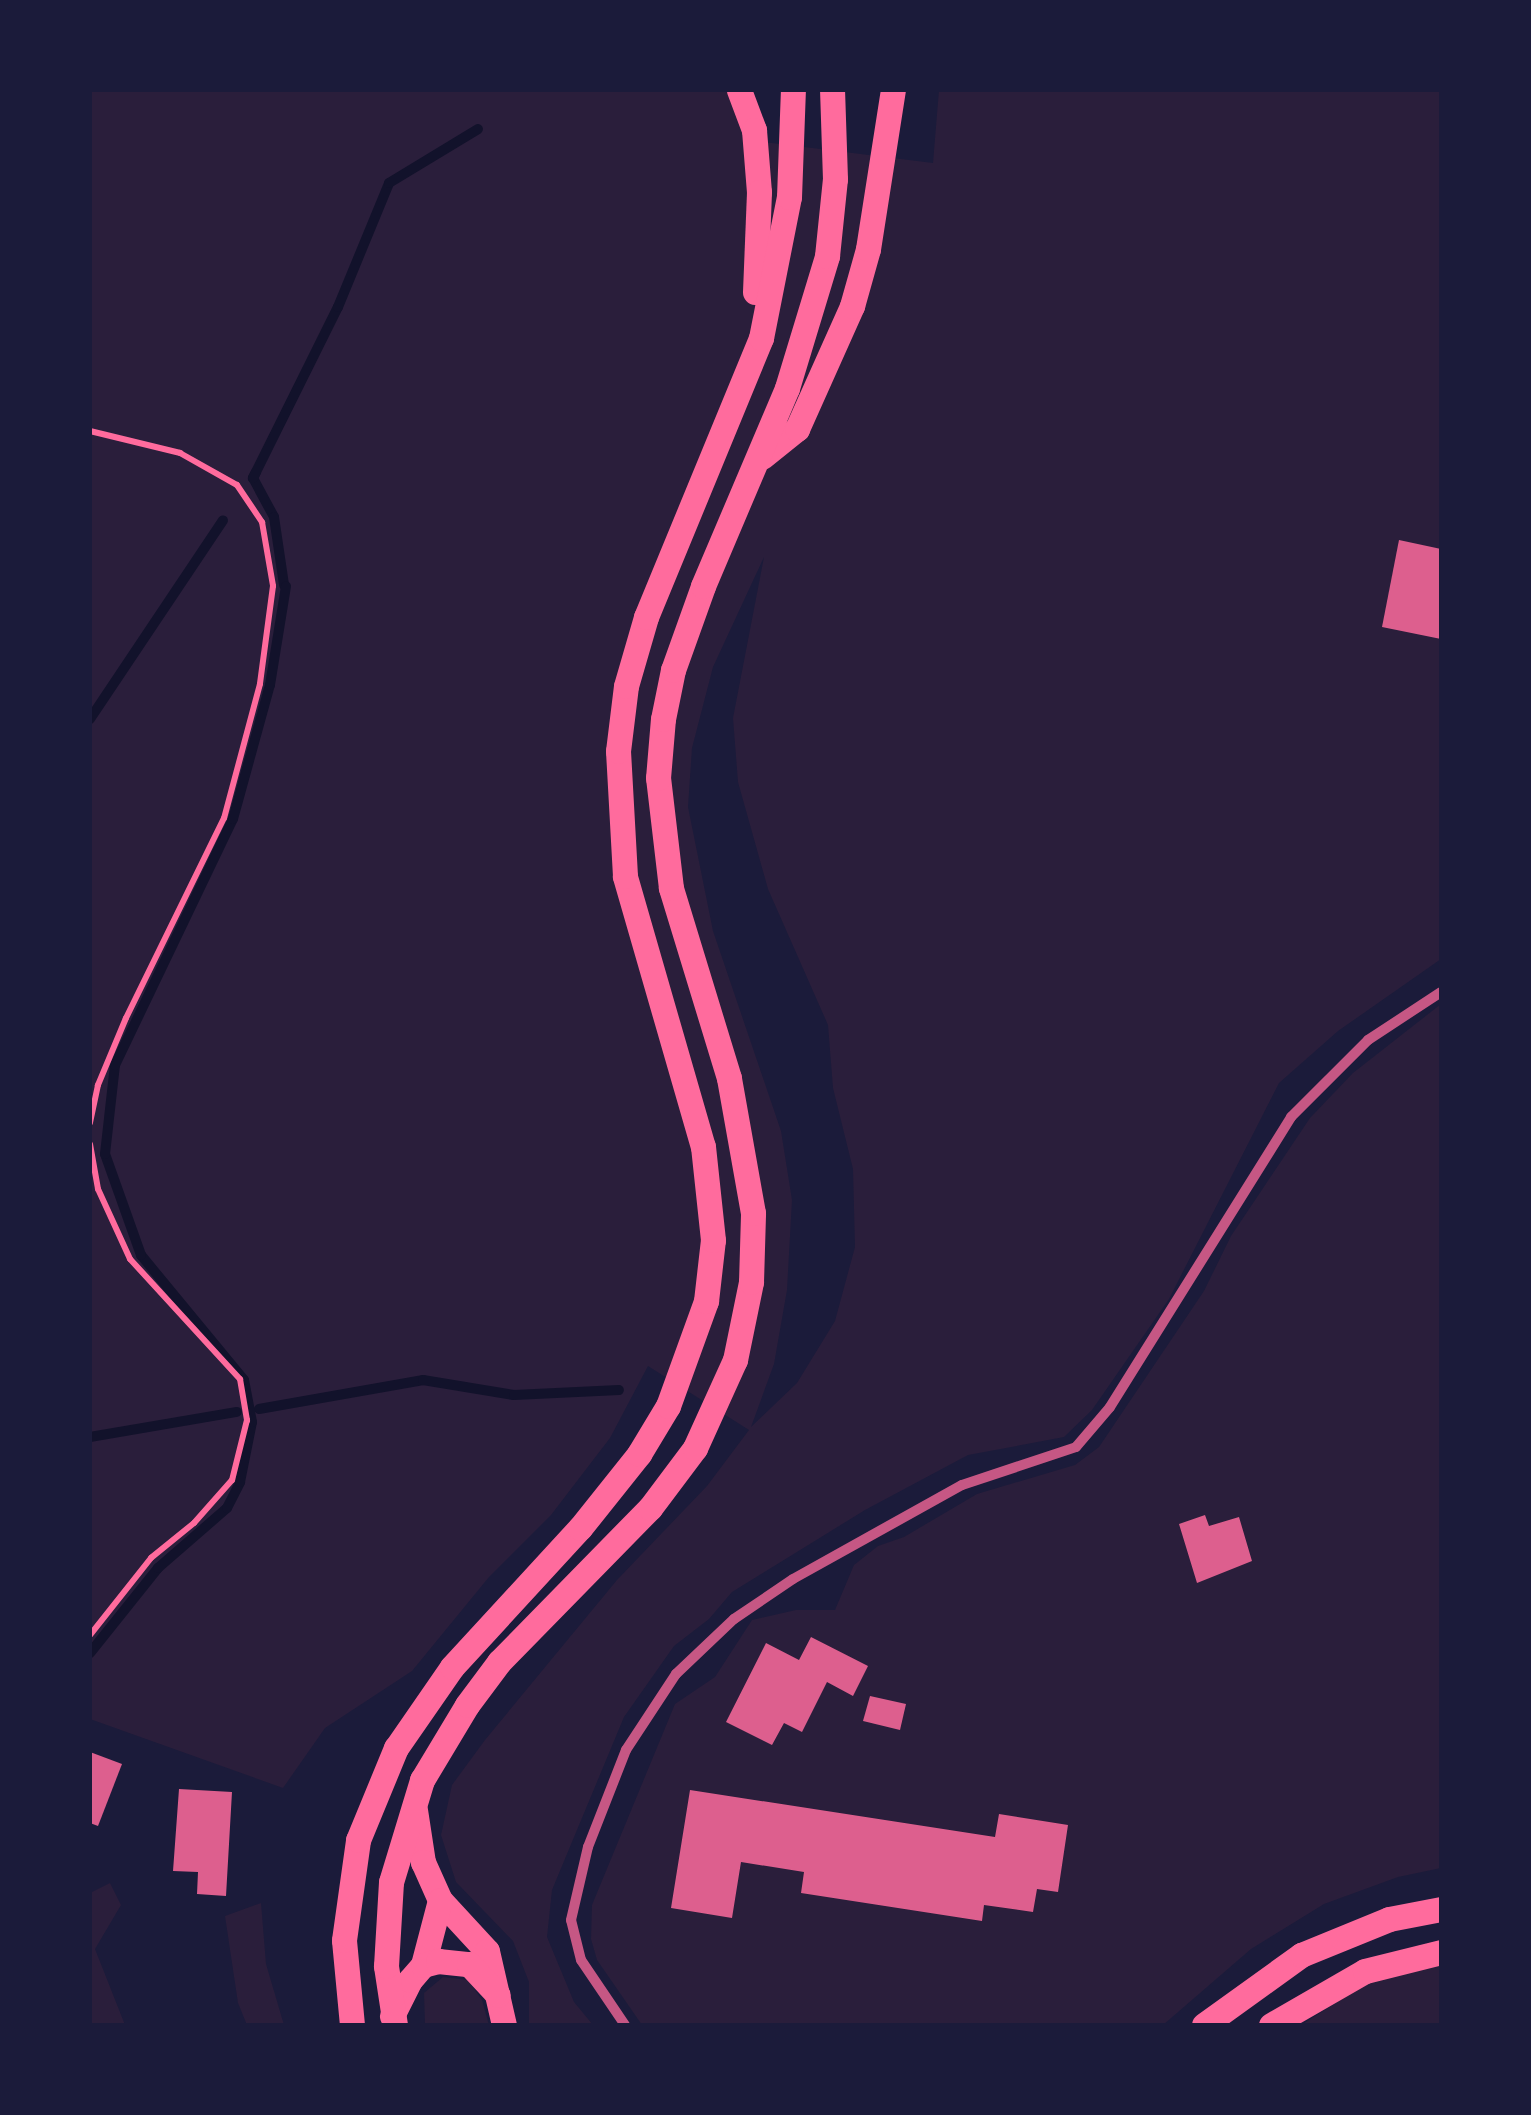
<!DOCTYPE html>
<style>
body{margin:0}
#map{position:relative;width:1531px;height:2115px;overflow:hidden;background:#1b1b3a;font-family:Barlow,sans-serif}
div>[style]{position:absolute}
.green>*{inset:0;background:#2a1e3b}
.stream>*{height:10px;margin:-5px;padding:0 5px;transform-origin:5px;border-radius:5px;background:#12122b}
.building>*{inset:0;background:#dd5f8e}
.path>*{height:6px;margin:-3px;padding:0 3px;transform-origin:3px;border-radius:3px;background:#ff6b9d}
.minor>*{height:10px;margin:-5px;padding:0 5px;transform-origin:5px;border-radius:5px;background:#c65784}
.primary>*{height:25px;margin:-12.5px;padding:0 12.5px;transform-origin:12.5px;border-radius:12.5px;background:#ff6b9d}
span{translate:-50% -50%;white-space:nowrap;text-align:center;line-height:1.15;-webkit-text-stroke:8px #1b1b3a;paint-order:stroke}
.frame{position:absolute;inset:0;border:92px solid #1b1b3a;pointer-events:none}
</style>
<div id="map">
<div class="green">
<div style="clip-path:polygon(evenodd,90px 90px,752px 90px,748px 140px,933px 163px,939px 90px,1441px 90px,1441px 959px,1338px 1031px,1279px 1083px,1169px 1299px,1092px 1410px,1064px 1437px,968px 1455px,865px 1510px,732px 1592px,709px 1619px,674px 1646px,624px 1717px,552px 1890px,547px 1937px,574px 2002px,593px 2025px,529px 2025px,529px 1982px,513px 1941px,456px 1882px,441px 1835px,452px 1785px,485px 1740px,617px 1580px,707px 1486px,749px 1430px,648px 1366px,610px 1438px,551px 1515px,489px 1577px,412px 1671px,325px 1728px,283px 1788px,90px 1719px,90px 90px,764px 557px,733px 718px,738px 782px,768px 889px,828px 1025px,833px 1088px,853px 1169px,855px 1247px,835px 1321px,797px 1383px,751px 1427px,774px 1364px,787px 1290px,792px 1200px,781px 1131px,713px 931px,688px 807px,692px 748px,713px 667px,764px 557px)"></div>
<div style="clip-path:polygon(1441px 1004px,1441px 1868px,1398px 1877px,1324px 1904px,1251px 1949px,1163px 2025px,642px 2025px,597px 1960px,591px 1939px,592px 1905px,675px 1704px,715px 1677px,752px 1620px,796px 1610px,835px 1610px,854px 1565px,878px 1546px,904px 1537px,977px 1494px,1075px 1465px,1099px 1447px,1204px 1291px,1231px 1236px,1310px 1118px,1353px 1073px)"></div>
<div style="clip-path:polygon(110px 1883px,121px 1905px,95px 1949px,125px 2025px,90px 2025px,90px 1893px)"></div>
<div style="clip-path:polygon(261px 1903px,266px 1964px,284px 2025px,247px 2025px,238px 2003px,225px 1916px)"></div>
<div style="clip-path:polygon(1441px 1965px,1441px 2025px,1301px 2025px,1369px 1982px)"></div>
<div style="clip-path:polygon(443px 1977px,468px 1980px,482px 2000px,489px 2025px,425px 2025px,424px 1993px)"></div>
</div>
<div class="stream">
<div style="left:256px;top:472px;width:7px;rotate:117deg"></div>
<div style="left:253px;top:478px;width:44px;rotate:61.7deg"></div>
<div style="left:274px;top:517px;width:69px;rotate:81.6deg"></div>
<div style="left:253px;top:478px;width:191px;rotate:-63.6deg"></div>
<div style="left:338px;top:307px;width:134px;rotate:-67.6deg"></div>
<div style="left:389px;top:183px;width:104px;rotate:-31.2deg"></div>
<div style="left:90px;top:719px;width:239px;rotate:-56.2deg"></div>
<div style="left:259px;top:1409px;width:167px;rotate:-10deg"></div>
<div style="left:423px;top:1380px;width:92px;rotate:9.4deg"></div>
<div style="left:514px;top:1395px;width:105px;rotate:-2.7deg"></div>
<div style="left:90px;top:1437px;width:149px;rotate:-9.7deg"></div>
<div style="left:90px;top:1653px;width:109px;rotate:-51.3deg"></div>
<div style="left:158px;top:1568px;width:91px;rotate:-41deg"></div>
<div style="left:227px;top:1508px;width:29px;rotate:-63deg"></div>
<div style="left:240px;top:1482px;width:61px;rotate:-78.7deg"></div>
<div style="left:252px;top:1422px;width:43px;rotate:-100.8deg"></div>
<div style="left:244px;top:1380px;width:162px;rotate:-129.5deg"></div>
<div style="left:141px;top:1255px;width:107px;rotate:-109.6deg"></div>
<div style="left:105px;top:1154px;width:90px;rotate:-83.6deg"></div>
<div style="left:115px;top:1065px;width:273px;rotate:-64.4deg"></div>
<div style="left:233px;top:819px;width:139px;rotate:-74.6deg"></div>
<div style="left:270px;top:685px;width:100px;rotate:-80.8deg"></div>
</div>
<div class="building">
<div style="clip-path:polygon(1399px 540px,1441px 549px,1441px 639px,1382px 627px)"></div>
<div style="clip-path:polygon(1205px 1515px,1209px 1526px,1239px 1517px,1252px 1561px,1197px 1583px,1179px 1524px)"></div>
<div style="clip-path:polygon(811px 1637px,868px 1666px,853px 1696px,827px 1682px,802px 1732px,784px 1723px,772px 1745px,726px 1722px,766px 1643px,799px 1660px)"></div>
<div style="clip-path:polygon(870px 1696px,906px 1704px,900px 1730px,863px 1721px)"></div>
<div style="clip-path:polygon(90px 1752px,122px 1764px,98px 1826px,90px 1823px)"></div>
<div style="clip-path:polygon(179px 1789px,232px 1792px,226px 1896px,197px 1894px,198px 1872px,173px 1871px)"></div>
<div style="clip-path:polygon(690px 1790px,995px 1837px,999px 1814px,1068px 1825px,1058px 1892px,1037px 1889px,1033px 1912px,984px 1905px,982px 1921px,801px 1893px,804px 1872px,741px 1862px,732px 1918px,671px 1908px)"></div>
</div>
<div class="path">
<div style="left:90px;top:431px;width:93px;rotate:13.7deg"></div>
<div style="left:180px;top:453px;width:65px;rotate:29.3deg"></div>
<div style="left:237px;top:485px;width:45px;rotate:56deg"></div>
<div style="left:262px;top:522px;width:65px;rotate:80.2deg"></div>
<div style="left:273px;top:586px;width:99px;rotate:97.6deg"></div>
<div style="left:260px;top:684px;width:139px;rotate:105deg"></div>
<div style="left:224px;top:818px;width:223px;rotate:116.1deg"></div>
<div style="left:126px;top:1018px;width:73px;rotate:112.7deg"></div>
<div style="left:98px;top:1085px;width:39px;rotate:102deg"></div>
<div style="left:90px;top:1144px;width:46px;rotate:79.9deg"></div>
<div style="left:98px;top:1189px;width:77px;rotate:65.4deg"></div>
<div style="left:130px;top:1259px;width:163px;rotate:47.5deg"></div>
<div style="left:240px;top:1379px;width:42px;rotate:80.3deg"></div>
<div style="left:247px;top:1420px;width:62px;rotate:104deg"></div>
<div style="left:232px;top:1480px;width:57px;rotate:131.5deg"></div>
<div style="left:194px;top:1523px;width:55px;rotate:140.9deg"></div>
<div style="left:151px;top:1558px;width:98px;rotate:128.4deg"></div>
</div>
<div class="minor">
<div style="left:625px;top:2025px;width:78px;rotate:-124.1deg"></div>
<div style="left:581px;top:1960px;width:41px;rotate:-104deg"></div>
<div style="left:571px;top:1920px;width:75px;rotate:-76.9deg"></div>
<div style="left:588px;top:1847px;width:104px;rotate:-68.6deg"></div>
<div style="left:626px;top:1750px;width:91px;rotate:-56.7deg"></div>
<div style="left:676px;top:1674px;width:80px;rotate:-43.5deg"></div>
<div style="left:734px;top:1619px;width:71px;rotate:-34.1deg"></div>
<div style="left:793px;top:1579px;width:193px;rotate:-29.1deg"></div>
<div style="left:962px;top:1485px;width:120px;rotate:-18.4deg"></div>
<div style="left:1076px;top:1447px;width:52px;rotate:-49.6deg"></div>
<div style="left:1110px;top:1407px;width:342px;rotate:-58deg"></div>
<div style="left:1291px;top:1117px;width:109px;rotate:-45deg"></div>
<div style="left:1368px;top:1040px;width:87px;rotate:-33.3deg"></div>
</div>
<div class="primary">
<div style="left:739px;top:90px;width:43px;rotate:69.4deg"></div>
<div style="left:754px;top:130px;width:62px;rotate:85.4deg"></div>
<div style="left:759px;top:192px;width:100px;rotate:92.3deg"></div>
<div style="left:762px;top:457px;width:45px;rotate:-38.7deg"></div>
<div style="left:797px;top:429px;width:135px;rotate:-65.9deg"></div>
<div style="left:852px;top:306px;width:59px;rotate:-74.3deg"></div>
<div style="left:868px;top:249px;width:161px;rotate:-81.1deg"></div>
<div style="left:415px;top:1810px;width:53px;rotate:81.3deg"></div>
<div style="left:423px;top:1862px;width:42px;rotate:65.9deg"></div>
<div style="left:440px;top:1900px;width:69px;rotate:47.3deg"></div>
<div style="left:487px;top:1951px;width:76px;rotate:77.1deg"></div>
<div style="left:423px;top:1965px;width:67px;rotate:-75.3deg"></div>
<div style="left:392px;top:2016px;width:40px;rotate:-63.4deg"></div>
<div style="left:410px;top:1980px;width:20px;rotate:-49deg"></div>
<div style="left:423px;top:1965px;width:16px;rotate:-15deg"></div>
<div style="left:438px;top:1961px;width:31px;rotate:6deg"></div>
<div style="left:469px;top:1964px;width:42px;rotate:46.9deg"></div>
<div style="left:352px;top:2025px;width:85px;rotate:-95.4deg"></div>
<div style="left:344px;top:1940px;width:101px;rotate:-82deg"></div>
<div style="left:358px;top:1840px;width:100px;rotate:-67.6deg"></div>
<div style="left:396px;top:1748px;width:98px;rotate:-55.3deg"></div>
<div style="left:452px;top:1667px;width:189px;rotate:-47.4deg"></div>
<div style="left:580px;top:1528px;width:95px;rotate:-51.4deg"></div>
<div style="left:639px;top:1454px;width:56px;rotate:-58.9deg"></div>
<div style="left:668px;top:1406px;width:112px;rotate:-70.1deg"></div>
<div style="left:706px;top:1301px;width:61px;rotate:-83.5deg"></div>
<div style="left:713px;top:1240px;width:94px;rotate:-96.1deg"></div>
<div style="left:703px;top:1147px;width:282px;rotate:-106.1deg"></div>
<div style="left:625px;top:876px;width:125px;rotate:-93.2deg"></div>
<div style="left:618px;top:751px;width:65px;rotate:-83deg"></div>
<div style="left:626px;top:686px;width:72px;rotate:-73.8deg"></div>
<div style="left:646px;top:617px;width:302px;rotate:-67.6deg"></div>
<div style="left:761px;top:338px;width:144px;rotate:-78.8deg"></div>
<div style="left:789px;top:197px;width:107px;rotate:-87.9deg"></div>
<div style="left:395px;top:2025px;width:60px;rotate:-98.7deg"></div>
<div style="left:386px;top:1966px;width:84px;rotate:-86.6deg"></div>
<div style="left:391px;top:1882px;width:107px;rotate:-73.1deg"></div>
<div style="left:422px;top:1780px;width:87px;rotate:-59deg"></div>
<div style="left:467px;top:1705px;width:54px;rotate:-53.3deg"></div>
<div style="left:499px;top:1662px;width:216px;rotate:-45.6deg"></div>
<div style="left:650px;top:1508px;width:75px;rotate:-53.1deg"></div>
<div style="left:695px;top:1448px;width:97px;rotate:-65.6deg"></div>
<div style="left:735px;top:1360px;width:80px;rotate:-78.4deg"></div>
<div style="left:751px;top:1282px;width:69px;rotate:-88.3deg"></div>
<div style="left:753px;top:1213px;width:137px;rotate:-100.1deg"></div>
<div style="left:729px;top:1078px;width:199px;rotate:-107deg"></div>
<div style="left:671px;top:888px;width:111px;rotate:-96.7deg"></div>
<div style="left:658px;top:778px;width:59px;rotate:-85.2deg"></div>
<div style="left:663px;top:719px;width:50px;rotate:-78.5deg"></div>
<div style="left:673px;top:670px;width:89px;rotate:-70.3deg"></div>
<div style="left:703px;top:586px;width:215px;rotate:-67deg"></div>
<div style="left:787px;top:388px;width:138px;rotate:-73.1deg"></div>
<div style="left:827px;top:256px;width:77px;rotate:-84.1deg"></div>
<div style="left:835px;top:179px;width:89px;rotate:-91.9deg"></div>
<div style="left:1204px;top:2025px;width:120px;rotate:-35.8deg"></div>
<div style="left:1301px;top:1955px;width:95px;rotate:-22.2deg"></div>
<div style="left:1389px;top:1919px;width:53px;rotate:-10.9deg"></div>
<div style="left:1271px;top:2025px;width:108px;rotate:-29.9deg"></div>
<div style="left:1365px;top:1971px;width:78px;rotate:-14deg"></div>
</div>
<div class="frame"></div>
</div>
